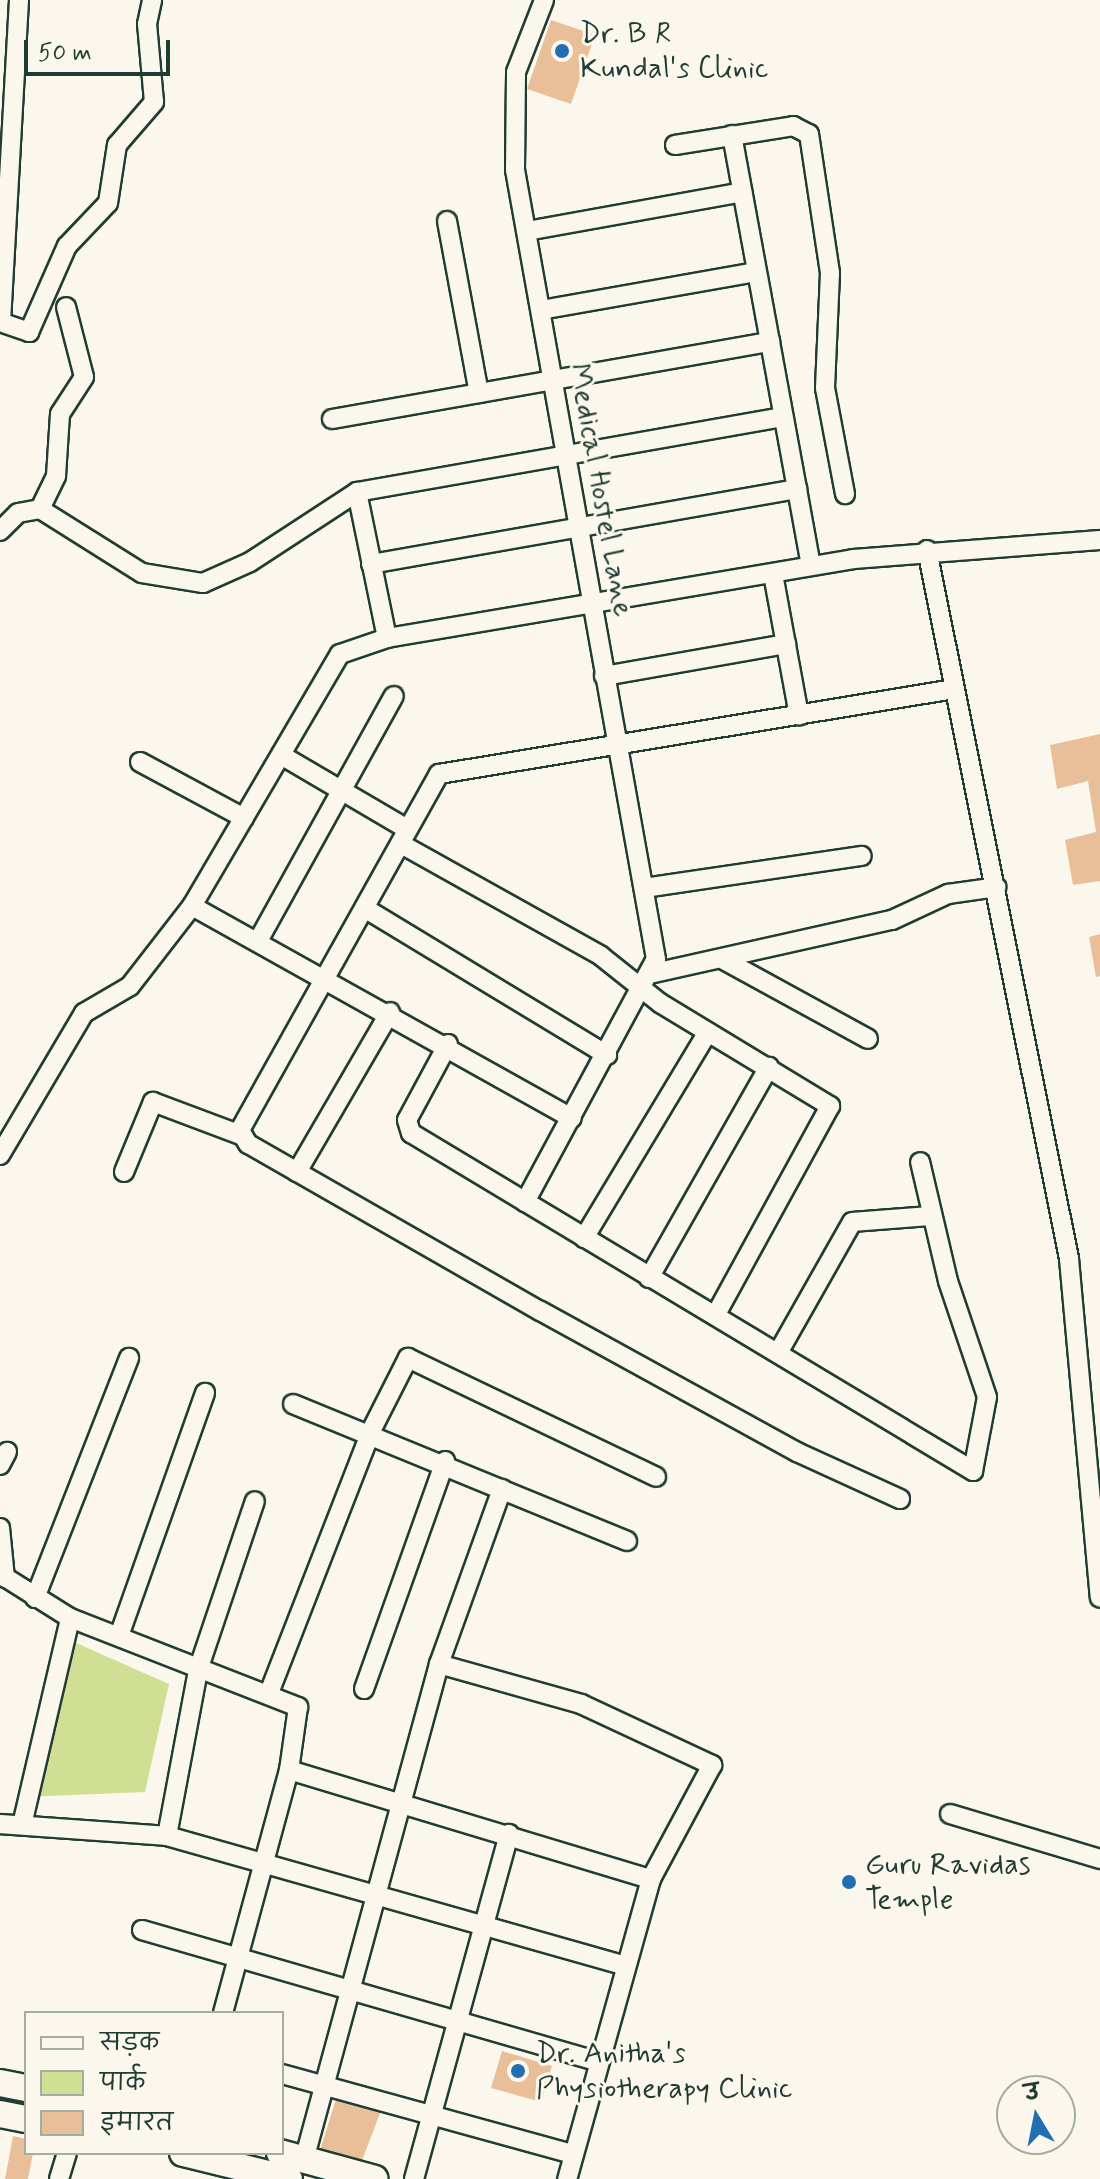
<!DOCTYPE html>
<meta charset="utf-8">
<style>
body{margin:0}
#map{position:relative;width:1100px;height:2179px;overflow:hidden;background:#fbf7ec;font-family:Mynerve,"Playpen Sans Deva",sans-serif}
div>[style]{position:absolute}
.green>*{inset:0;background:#d0df93}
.building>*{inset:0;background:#e9bf99}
.roads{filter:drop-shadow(2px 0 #1f3d34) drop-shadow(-2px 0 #1f3d34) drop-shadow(0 2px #1f3d34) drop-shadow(0 -2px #1f3d34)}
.street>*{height:18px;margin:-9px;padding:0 9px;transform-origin:9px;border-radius:9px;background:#fbf7ec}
.secondary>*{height:26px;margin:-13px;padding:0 13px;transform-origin:13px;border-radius:13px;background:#fbf7ec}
.dots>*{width:22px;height:22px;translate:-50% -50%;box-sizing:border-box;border:4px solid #fbf7ec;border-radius:50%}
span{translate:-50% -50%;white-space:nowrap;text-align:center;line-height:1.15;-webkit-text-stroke:6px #fbf7ec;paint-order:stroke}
.poi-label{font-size:30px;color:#1f3d34}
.left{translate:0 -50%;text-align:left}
.street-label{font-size:30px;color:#1f3d34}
.legend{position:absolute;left:24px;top:2011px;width:260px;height:144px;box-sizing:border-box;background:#fbf7ec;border:2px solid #a3ada2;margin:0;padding:10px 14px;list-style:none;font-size:24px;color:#1f3d34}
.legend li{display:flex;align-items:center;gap:16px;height:40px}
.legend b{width:40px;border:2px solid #a3ada2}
.north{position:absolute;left:996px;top:2075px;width:80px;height:80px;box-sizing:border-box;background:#fbf7ec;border:2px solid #a3ada2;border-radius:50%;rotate:350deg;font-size:22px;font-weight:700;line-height:32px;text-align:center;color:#1f3d34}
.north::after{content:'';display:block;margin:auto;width:28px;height:36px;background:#1f6fb2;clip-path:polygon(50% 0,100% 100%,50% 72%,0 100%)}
.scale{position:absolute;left:24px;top:40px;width:146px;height:36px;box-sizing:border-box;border:4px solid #1f3d34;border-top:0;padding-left:10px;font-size:24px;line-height:28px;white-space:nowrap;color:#1f3d34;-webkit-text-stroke:6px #fbf7ec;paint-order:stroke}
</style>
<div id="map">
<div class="green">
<div style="clip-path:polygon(58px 1635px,169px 1684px,145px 1792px,24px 1797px)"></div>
</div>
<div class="building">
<div style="clip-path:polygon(551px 20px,595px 35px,571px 104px,527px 89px)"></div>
<div style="clip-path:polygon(1100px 734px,1100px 881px,1073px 885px,1065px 840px,1096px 832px,1088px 781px,1057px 789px,1050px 745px)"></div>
<div style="clip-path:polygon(1100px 934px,1100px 976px,1096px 977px,1089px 937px)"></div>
<div style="clip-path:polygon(502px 2051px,552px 2066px,541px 2102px,491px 2088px)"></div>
<div style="clip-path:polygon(338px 2093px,382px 2108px,358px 2171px,317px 2160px)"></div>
<div style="clip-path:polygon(13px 2136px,26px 2139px,26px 2153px,33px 2153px,28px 2179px,5px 2179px)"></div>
</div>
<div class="roads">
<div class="street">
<div style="left:675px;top:145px;width:120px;rotate:-9.1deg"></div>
<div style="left:793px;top:126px;width:18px;rotate:27deg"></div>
<div style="left:809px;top:134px;width:141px;rotate:81.4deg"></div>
<div style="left:830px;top:273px;width:115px;rotate:92.5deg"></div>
<div style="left:825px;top:388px;width:108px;rotate:79.3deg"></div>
<div style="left:447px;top:221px;width:175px;rotate:79.5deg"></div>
<div style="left:527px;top:231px;width:219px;rotate:-10.2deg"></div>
<div style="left:541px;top:310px;width:219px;rotate:-10deg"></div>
<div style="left:0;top:322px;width:31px;rotate:19deg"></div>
<div style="left:29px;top:332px;width:94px;rotate:-66.2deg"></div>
<div style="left:67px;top:246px;width:59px;rotate:-46.4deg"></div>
<div style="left:108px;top:203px;width:59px;rotate:-81.2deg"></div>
<div style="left:117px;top:145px;width:57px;rotate:-49.3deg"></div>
<div style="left:154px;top:102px;width:78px;rotate:-95.1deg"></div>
<div style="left:147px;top:24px;width:25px;rotate:-78deg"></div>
<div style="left:1px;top:322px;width:323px;rotate:-86.8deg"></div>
<div style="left:332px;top:419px;width:445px;rotate:-10deg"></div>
<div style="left:797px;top:489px;width:78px;rotate:79.7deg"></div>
<div style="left:357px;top:492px;width:149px;rotate:78.4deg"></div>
<div style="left:40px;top:509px;width:37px;rotate:-64deg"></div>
<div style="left:56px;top:476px;width:62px;rotate:-86.3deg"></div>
<div style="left:60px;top:414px;width:44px;rotate:-57deg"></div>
<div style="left:84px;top:377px;width:72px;rotate:-104.4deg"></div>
<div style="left:0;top:531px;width:25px;rotate:-45deg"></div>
<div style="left:18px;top:513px;width:22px;rotate:-10deg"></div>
<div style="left:40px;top:509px;width:120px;rotate:32.1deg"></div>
<div style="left:142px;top:573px;width:62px;rotate:9.3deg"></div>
<div style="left:203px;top:583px;width:51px;rotate:-24.1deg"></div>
<div style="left:250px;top:562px;width:128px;rotate:-33.2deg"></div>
<div style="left:357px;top:492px;width:433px;rotate:-10deg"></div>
<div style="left:927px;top:550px;width:723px;rotate:78.67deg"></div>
<div style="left:1069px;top:1259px;width:340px;rotate:84.8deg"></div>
<div style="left:371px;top:564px;width:433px;rotate:-10deg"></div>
<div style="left:797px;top:489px;width:360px;rotate:-100.4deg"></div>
<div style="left:773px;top:574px;width:144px;rotate:79.6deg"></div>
<div style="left:604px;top:676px;width:185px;rotate:-10deg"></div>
<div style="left:281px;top:755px;width:146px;rotate:30.4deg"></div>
<div style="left:140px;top:762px;width:118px;rotate:28.3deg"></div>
<div style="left:401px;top:844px;width:229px;rotate:29.2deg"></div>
<div style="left:601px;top:956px;width:75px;rotate:38.5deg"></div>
<div style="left:660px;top:1003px;width:199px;rotate:31.2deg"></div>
<div style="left:830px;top:1106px;width:239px;rotate:118.7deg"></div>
<div style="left:644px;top:888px;width:220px;rotate:-8.4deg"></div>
<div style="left:192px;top:906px;width:435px;rotate:29.2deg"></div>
<div style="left:366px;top:909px;width:282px;rotate:31.2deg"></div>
<div style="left:258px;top:941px;width:280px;rotate:-61deg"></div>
<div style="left:724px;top:960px;width:164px;rotate:28.7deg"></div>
<div style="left:654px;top:973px;width:244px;rotate:-12.6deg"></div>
<div style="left:892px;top:920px;width:62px;rotate:-24.9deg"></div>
<div style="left:948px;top:894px;width:49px;rotate:-8.1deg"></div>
<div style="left:448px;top:1044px;width:86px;rotate:118.3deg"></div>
<div style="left:407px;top:1120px;width:14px;rotate:73deg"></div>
<div style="left:411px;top:1133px;width:656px;rotate:31.02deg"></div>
<div style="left:973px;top:1471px;width:75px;rotate:-79.3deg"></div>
<div style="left:987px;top:1397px;width:122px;rotate:-108.6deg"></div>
<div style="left:948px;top:1281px;width:122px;rotate:-103.2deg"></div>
<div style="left:0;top:1155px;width:165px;rotate:-59.4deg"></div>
<div style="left:84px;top:1013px;width:53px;rotate:-30.4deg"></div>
<div style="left:130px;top:986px;width:101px;rotate:-52.2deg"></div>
<div style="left:192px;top:906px;width:292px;rotate:-59.6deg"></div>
<div style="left:340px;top:654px;width:50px;rotate:-18.8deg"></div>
<div style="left:387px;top:638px;width:473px;rotate:-9.6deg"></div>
<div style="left:853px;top:559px;width:248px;rotate:-4.4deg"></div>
<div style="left:124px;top:1172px;width:76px;rotate:-67.5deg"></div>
<div style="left:153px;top:1102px;width:94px;rotate:20.6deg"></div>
<div style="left:297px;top:1172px;width:185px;rotate:-59.8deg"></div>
<div style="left:525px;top:1202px;width:276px;rotate:-61.7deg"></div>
<div style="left:656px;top:959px;width:801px;rotate:-100.13deg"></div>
<div style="left:515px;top:170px;width:98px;rotate:-89.4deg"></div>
<div style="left:516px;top:72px;width:77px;rotate:-68.7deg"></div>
<div style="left:584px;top:1238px;width:240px;rotate:-59deg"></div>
<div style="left:649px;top:1278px;width:243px;rotate:-60.4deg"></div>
<div style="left:778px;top:1353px;width:150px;rotate:-60.5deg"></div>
<div style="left:852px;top:1222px;width:78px;rotate:-4.4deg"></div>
<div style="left:293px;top:1404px;width:361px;rotate:22.3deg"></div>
<div style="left:0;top:1465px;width:15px;rotate:-62deg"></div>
<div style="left:900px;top:1499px;width:113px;rotate:-155.5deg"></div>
<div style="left:797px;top:1452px;width:293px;rotate:-151.2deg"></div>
<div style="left:540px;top:1311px;width:336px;rotate:-150.2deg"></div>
<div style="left:248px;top:1144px;width:16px;rotate:-120deg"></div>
<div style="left:240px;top:1130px;width:408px;rotate:-60.8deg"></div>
<div style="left:439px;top:774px;width:522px;rotate:-9.37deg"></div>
<div style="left:0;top:1528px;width:50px;rotate:84.3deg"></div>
<div style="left:0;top:1574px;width:83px;rotate:32.2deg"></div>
<div style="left:70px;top:1618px;width:245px;rotate:21.3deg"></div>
<div style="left:298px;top:1707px;width:64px;rotate:98.1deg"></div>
<div style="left:289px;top:1770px;width:252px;rotate:105.2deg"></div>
<div style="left:35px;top:1598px;width:258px;rotate:-68.6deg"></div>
<div style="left:119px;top:1636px;width:258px;rotate:-70.5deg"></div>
<div style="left:439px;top:1664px;width:148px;rotate:15.7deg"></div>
<div style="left:581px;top:1704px;width:145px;rotate:25deg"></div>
<div style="left:712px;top:1765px;width:129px;rotate:118.2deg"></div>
<div style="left:651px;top:1879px;width:312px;rotate:105.6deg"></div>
<div style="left:364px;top:1689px;width:242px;rotate:-70.4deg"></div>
<div style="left:269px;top:1693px;width:281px;rotate:-68.7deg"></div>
<div style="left:371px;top:1431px;width:82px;rotate:-63.1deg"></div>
<div style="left:408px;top:1358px;width:275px;rotate:25.6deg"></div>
<div style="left:289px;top:1770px;width:378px;rotate:16.8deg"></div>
<div style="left:950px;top:1814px;width:157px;rotate:16.7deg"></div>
<div style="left:0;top:1824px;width:167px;rotate:4.1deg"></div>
<div style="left:167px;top:1836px;width:473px;rotate:15.8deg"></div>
<div style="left:22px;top:1825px;width:212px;rotate:-76.9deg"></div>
<div style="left:167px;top:1836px;width:169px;rotate:-79.4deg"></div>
<div style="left:198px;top:1670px;width:178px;rotate:-71.4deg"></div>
<div style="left:142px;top:1930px;width:473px;rotate:16.1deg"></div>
<div style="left:282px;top:2074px;width:302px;rotate:15.4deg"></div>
<div style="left:304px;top:2160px;width:514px;rotate:-74.77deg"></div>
<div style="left:439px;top:1664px;width:186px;rotate:-70.2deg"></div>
<div style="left:59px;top:2179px;width:27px;rotate:-73deg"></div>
<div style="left:414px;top:2179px;width:358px;rotate:-74.6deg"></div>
</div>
<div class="secondary">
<div style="left:0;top:2083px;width:26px;rotate:11deg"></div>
<div style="left:0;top:2114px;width:26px;rotate:11deg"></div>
<div style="left:183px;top:2153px;width:109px;rotate:13.8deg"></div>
<div style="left:280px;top:2153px;width:98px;rotate:15.3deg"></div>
</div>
</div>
<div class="dots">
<div style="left:562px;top:51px;background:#1f6fb2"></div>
<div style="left:849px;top:1882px;background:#1f6fb2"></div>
<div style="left:518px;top:2071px;background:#1f6fb2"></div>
</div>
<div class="poi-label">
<span class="left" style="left:580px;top:51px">Dr. B R<br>Kundal's Clinic</span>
<span class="left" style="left:865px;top:1882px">Guru Ravidas<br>Temple</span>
<span class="left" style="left:536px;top:2071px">Dr. Anitha's<br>Physiotherapy Clinic</span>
</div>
<div class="street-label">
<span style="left:600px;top:490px;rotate:80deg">Medical Hostel Lane</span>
</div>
<ul class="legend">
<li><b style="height:10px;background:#fbf7ec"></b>सड़क</li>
<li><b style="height:22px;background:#d0df93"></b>पार्क</li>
<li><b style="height:22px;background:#e9bf99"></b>इमारत</li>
</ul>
<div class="north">उ</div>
<div class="scale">50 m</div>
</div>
